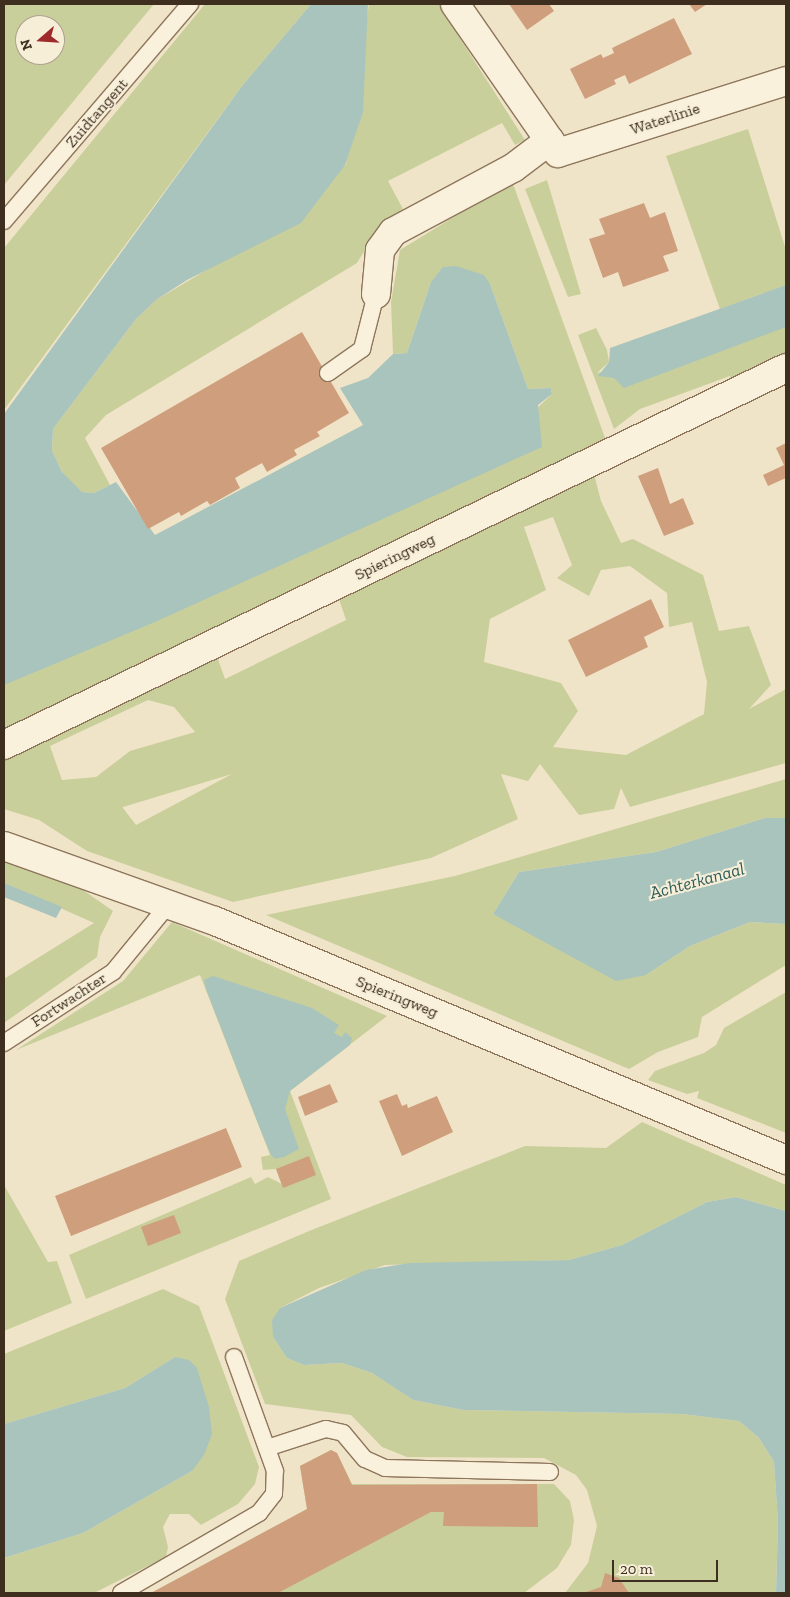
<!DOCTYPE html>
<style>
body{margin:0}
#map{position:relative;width:790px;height:1597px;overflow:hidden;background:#f0e4c8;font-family:"Zilla Slab",serif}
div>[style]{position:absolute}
.green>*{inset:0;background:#c9cf9b}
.water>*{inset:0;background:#a9c4bc}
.building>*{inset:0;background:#cf9f7d}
.roads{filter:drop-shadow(1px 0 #8d765c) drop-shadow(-1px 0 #8d765c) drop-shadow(0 1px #8d765c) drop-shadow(0 -1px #8d765c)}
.lane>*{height:16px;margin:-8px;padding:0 8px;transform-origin:8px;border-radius:8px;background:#faf1dc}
.street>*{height:28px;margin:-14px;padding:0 14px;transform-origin:14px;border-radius:14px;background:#faf1dc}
.secondary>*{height:28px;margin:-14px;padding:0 14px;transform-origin:14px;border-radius:14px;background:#faf1dc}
span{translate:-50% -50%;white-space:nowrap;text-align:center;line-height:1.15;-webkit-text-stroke:4px #f7eed8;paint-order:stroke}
.street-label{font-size:16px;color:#3d2e20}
.water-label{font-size:18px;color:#2f5d5a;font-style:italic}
.frame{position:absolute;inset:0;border:5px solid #3d2e20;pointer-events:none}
.north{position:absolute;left:15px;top:15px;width:50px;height:50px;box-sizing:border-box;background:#f7eed8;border:1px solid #ada18e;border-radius:50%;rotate:251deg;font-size:14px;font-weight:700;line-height:20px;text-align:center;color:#3d2e20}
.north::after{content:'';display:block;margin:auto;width:18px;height:22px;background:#9e2a2b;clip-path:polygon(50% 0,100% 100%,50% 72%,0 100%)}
.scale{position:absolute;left:612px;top:1560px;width:106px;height:22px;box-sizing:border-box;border:2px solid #3d2e20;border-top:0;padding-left:6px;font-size:15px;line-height:18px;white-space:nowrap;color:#3d2e20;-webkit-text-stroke:4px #f7eed8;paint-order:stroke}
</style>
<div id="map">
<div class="green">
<div style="clip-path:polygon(evenodd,4px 4px,154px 4px,4px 185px,4px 4px,25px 25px,55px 25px,55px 55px,25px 55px,25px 25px)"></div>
<div style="clip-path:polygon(205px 4px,311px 4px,242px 86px,4px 410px,4px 248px)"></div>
<div style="clip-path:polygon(369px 4px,438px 4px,525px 140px,515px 145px,502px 123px,388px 181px,403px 209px,381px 223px,357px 263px,106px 415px,85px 438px,110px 485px,94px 493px,82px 492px,64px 475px,56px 460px,52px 451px,53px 429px,136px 319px,156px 300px,215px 265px,346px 164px)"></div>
<div style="clip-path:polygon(748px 129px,786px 250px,786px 285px,720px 309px,666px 156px)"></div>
<div style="clip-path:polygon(547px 180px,581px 294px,568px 297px,525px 189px)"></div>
<div style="clip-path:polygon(evenodd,512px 181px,608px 446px,588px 451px,601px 501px,621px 543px,633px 539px,703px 575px,719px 631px,749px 626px,771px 685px,749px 709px,786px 689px,786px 763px,630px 807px,621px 788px,614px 809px,579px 815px,540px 764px,528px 781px,501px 774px,518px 819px,431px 858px,233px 902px,87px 851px,39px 820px,4px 809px,4px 684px,457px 484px,552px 394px,551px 388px,528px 389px,490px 284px,431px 282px,407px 353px,393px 354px,391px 302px,400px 250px,512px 181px,553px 517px,572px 565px,557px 578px,589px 596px,601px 570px,630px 566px,667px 593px,669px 627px,692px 622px,707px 682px,704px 714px,626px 755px,553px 747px,578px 711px,561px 683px,484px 662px,490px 619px,546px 590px,524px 527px,553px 517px,512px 181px,332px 578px,346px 620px,225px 679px,211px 639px,332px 578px,512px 181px,148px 700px,174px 707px,195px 732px,130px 751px,96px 777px,62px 780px,50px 746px,148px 700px,512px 181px,232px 774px,136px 825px,123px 808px,123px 807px,232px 774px)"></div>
<div style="clip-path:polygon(786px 326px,786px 360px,731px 383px,730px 376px,640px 409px,614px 429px,578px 335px,596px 328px,607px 350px,609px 362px,597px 373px)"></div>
<div style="clip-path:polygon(786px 779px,786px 818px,765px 818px,656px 852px,519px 872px,493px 914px,646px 975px,690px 946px,750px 922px,786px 924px,786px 965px,702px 1017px,698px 1037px,658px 1052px,629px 1069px,266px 915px,455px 876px)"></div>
<div style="clip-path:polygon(4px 854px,63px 876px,113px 911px,100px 937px,97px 957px,4px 1023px,4px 979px,94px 923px,4px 883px)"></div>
<div style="clip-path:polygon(172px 922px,387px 1016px,290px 1091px,331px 1199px,86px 1299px,69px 1255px,251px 1177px,255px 1184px,268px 1177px,282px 1184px,276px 1169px,263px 1170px,261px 1157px,270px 1155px,200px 975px,16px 1050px,123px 981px)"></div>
<div style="clip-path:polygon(786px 992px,786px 1133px,697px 1098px,699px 1091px,687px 1094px,648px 1080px,655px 1071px,704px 1053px,716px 1045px,724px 1028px)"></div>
<div style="clip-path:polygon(642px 1122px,786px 1185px,786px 1211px,736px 1197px,707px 1202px,622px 1245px,569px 1260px,385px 1265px,319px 1288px,280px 1308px,273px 1337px,287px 1358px,304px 1365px,342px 1363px,372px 1373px,413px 1400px,463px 1410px,682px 1414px,739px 1421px,759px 1438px,774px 1462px,778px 1523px,776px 1593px,565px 1593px,588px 1563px,597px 1526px,587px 1490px,576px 1475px,544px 1458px,407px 1457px,382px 1447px,351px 1415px,265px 1404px,225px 1299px,239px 1261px,309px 1231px,525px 1146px,606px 1148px)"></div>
<div style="clip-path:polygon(4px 1185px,48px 1262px,57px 1261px,72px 1303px,4px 1331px)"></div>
<div style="clip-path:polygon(163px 1289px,199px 1306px,259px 1467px,255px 1484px,238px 1504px,201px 1525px,189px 1514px,170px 1514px,163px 1527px,168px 1547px,166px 1557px,94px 1593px,4px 1593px,4px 1558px,83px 1533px,192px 1471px,175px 1357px,125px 1388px,4px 1424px,4px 1354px)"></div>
<div style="clip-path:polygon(331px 1450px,337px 1453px,352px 1484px,554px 1484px,570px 1501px,574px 1520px,571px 1545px,557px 1568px,524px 1593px,151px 1593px,307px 1509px,300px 1466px)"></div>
</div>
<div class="water">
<div style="clip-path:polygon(311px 4px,368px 4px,363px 112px,345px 165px,301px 223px,187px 280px,156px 300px,136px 319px,53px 429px,52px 451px,62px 472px,82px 492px,94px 493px,116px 482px,155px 535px,363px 425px,340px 388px,368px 378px,393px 354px,407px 353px,431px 282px,443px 267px,456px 266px,484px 275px,490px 284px,528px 389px,551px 388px,552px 394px,538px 405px,542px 447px,155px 622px,4px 685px,4px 414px,242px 86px)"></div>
<div style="clip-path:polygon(786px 285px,786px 327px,624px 388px,614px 378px,598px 376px,609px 362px,610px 348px)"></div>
<div style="clip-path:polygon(765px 818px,786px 818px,786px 924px,750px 922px,690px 946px,646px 975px,616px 981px,493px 914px,519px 872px,656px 852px)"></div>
<div style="clip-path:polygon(4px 883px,62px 907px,56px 918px,4px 897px)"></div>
<div style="clip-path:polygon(213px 976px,312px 1008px,339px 1025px,334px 1033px,342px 1037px,345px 1032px,352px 1038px,350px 1045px,290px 1091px,285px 1109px,299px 1149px,284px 1157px,275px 1159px,271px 1155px,261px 1131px,206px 989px,204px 980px)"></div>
<div style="clip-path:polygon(736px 1197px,786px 1211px,786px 1593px,776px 1593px,778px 1523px,774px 1462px,759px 1438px,739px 1421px,682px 1414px,463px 1410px,413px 1400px,372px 1373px,342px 1363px,304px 1365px,287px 1358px,273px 1337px,272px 1320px,280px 1308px,366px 1270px,410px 1263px,569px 1260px,622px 1245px,707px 1202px)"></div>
<div style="clip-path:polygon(175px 1357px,189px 1360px,197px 1368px,209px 1407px,212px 1434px,204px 1455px,192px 1471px,83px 1533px,4px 1558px,4px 1424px,125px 1388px)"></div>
</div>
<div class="building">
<div style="clip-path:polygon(509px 4px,549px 4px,554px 11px,527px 30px)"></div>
<div style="clip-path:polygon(689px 4px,707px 4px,695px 12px)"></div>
<div style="clip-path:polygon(674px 18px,692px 54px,629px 84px,625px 75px,614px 80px,616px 84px,585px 99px,570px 69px,601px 54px,603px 58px,614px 53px,612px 48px)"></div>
<div style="clip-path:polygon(644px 203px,650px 218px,665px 212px,678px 251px,663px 256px,669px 271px,623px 287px,618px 272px,603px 278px,589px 239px,605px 234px,599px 219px)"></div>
<div style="clip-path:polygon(302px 332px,349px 413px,317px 432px,320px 436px,294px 450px,297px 455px,267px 472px,262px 463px,235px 478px,240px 488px,210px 505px,207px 501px,181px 516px,179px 512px,148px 529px,101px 448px)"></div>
<div style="clip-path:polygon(786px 443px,786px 478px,768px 486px,763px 475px,784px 465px,776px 448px)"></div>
<div style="clip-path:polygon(658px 468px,670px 504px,683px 498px,694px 524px,664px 536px,638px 476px)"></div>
<div style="clip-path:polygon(651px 599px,664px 627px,644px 637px,648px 647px,586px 677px,568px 640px)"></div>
<div style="clip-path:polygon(330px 1084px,338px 1102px,305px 1116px,298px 1097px)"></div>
<div style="clip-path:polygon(397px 1094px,402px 1106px,407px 1104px,408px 1108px,437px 1096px,453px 1132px,402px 1156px,379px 1101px)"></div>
<div style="clip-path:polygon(226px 1128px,242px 1167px,71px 1236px,55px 1196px)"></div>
<div style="clip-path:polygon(309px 1156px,316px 1175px,283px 1188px,276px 1169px)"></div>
<div style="clip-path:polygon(174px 1215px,181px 1233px,148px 1246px,141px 1227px)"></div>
<div style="clip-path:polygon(331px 1450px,337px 1453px,352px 1485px,537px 1484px,538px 1527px,443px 1526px,444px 1512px,431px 1512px,278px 1593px,151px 1593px,307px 1509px,300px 1466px)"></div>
<div style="clip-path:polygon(605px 1573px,619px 1578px,629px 1593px,583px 1593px,601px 1587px)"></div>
</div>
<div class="roads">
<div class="lane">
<div style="left:4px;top:221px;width:286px;rotate:-49.4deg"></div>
<div style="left:328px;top:373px;width:42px;rotate:-35.2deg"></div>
<div style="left:362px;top:349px;width:57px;rotate:-75.7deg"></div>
<div style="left:4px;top:1043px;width:130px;rotate:-33.1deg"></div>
<div style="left:113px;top:972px;width:87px;rotate:-50.6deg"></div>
<div style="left:267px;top:1448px;width:62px;rotate:-17.9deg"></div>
<div style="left:326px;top:1429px;width:17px;rotate:13deg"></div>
<div style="left:343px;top:1433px;width:34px;rotate:50deg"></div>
<div style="left:365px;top:1459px;width:22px;rotate:24deg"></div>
<div style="left:385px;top:1468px;width:165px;rotate:1.4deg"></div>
<div style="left:121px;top:1593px;width:160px;rotate:-30.1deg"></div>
<div style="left:259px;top:1513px;width:24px;rotate:-52deg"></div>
<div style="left:274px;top:1494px;width:23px;rotate:-88deg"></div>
<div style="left:275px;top:1471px;width:121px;rotate:-109.8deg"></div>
</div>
<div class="street">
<div style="left:455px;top:4px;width:181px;rotate:55.3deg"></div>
<div style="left:558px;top:153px;width:239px;rotate:-17.5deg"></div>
<div style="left:376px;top:294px;width:44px;rotate:-84.8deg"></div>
<div style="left:380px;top:250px;width:22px;rotate:-54deg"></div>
<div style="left:393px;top:232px;width:136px;rotate:-28.1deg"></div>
<div style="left:513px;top:168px;width:46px;rotate:-37.1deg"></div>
<div style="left:4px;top:745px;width:868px;rotate:-25.74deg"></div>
</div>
<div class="secondary">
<div style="left:4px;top:846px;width:224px;rotate:19.6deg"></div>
<div style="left:215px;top:921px;width:619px;rotate:22.71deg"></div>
</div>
</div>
<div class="street-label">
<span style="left:97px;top:113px;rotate:-49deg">Zuidtangent</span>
<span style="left:665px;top:119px;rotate:-18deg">Waterlinie</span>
<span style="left:395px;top:557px;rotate:-26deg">Spieringweg</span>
<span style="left:397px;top:997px;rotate:22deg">Spieringweg</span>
<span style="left:69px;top:1000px;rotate:-33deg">Fortwachter</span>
</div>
<div class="water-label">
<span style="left:697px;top:881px;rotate:-15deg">Achterkanaal</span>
</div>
<div class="frame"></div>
<div class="north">N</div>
<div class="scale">20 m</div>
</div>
